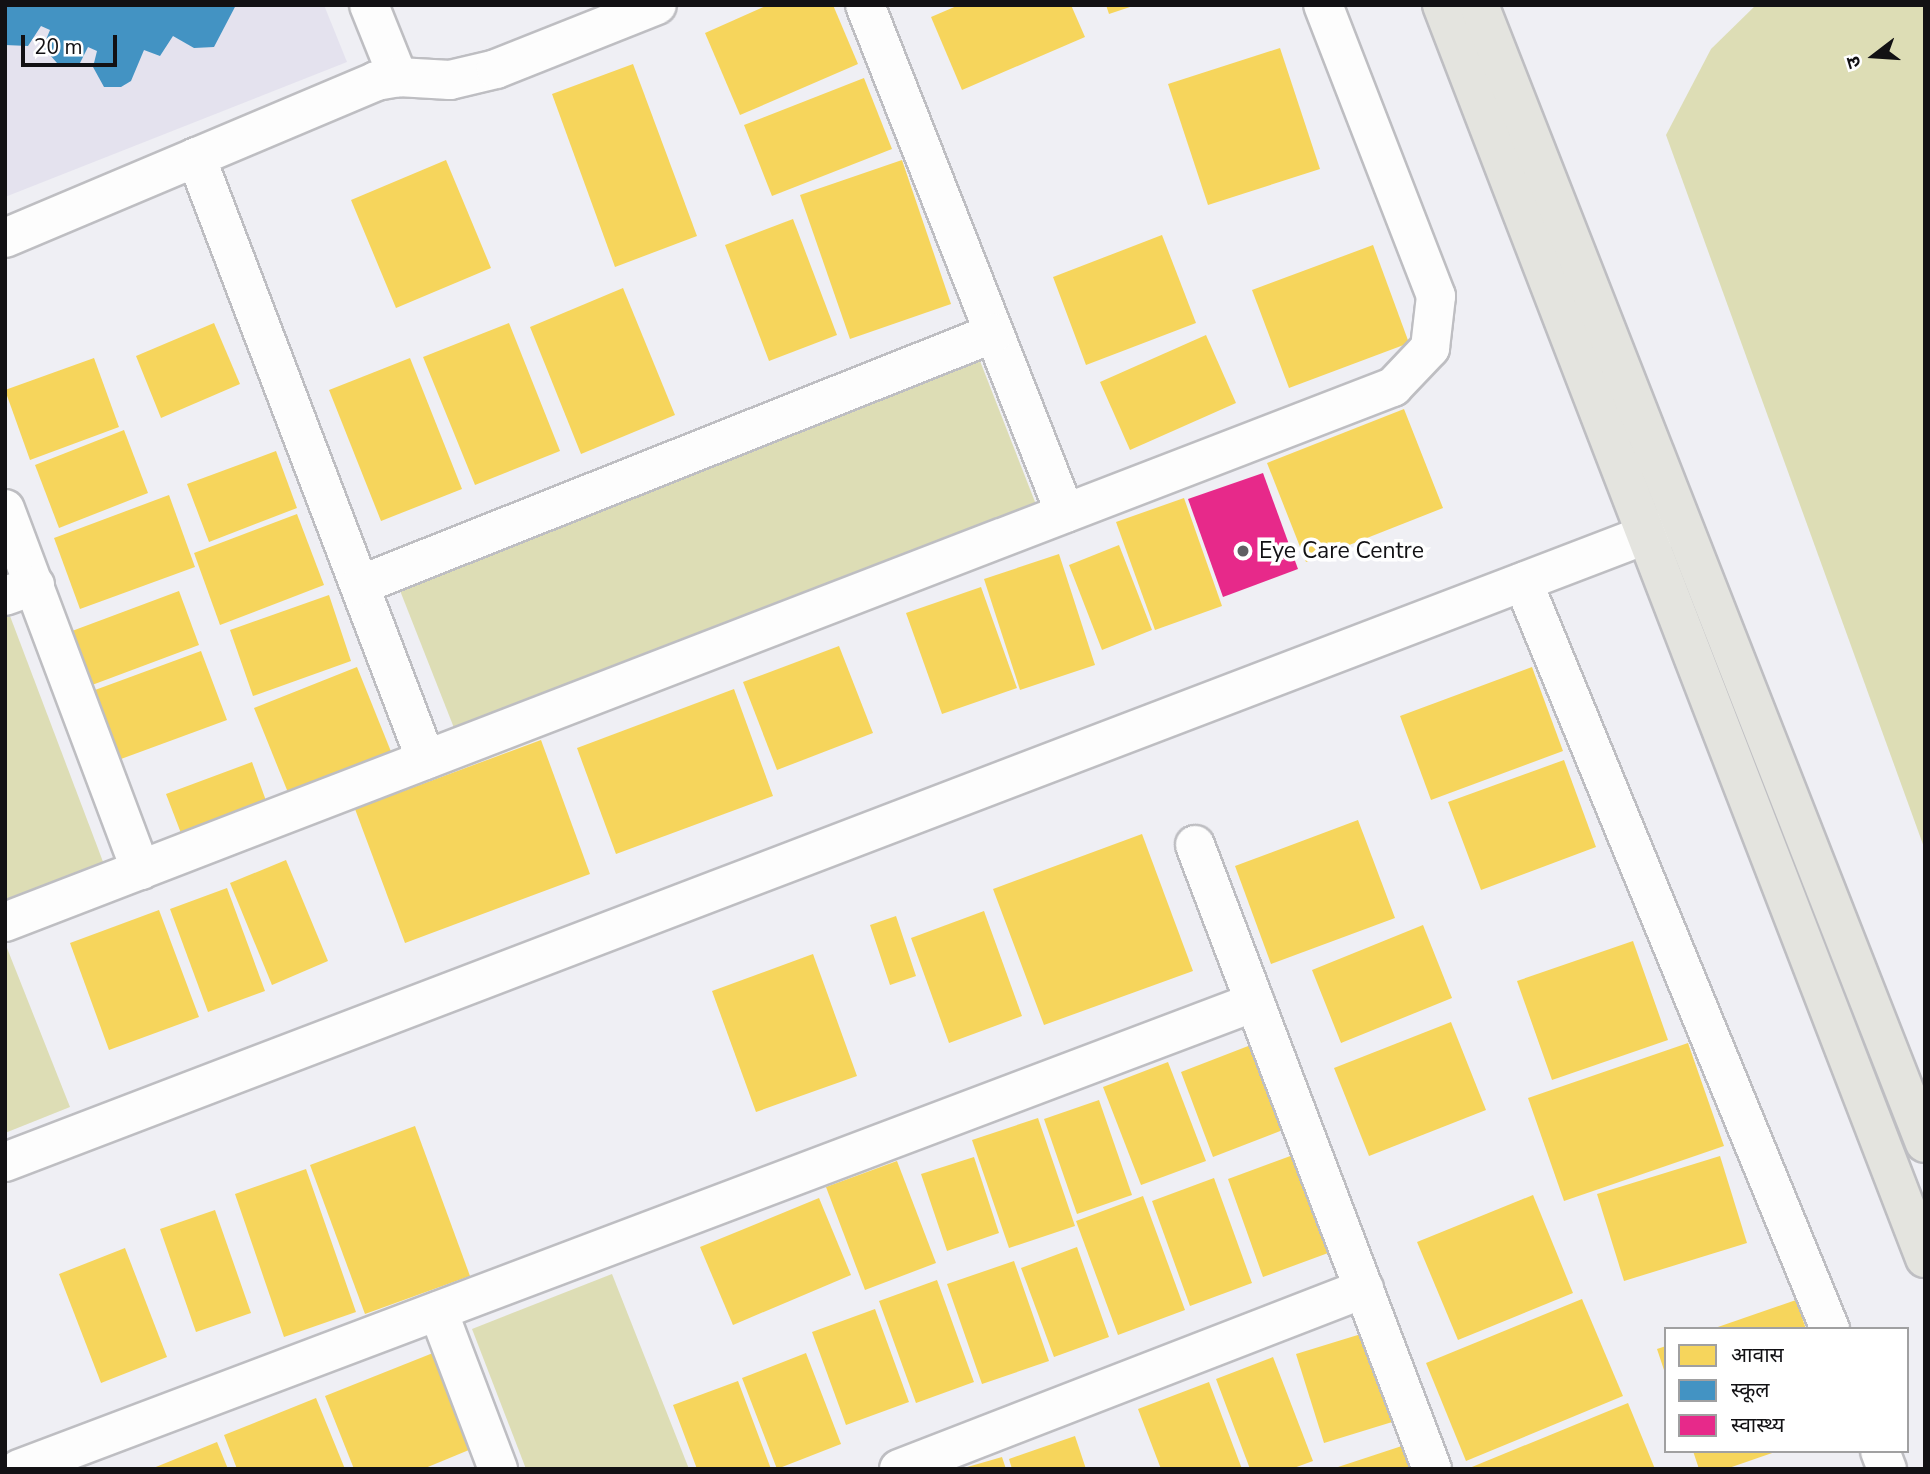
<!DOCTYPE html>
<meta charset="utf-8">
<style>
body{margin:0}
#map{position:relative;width:1930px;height:1474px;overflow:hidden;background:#efeff4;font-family:"Nunito Sans","Noto Sans Devanagari",sans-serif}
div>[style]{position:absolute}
.built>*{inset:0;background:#e4e2ee}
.green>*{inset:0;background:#ddddb5}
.homes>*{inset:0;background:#f6d55c}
.schools>*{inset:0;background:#4393c3}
.health>*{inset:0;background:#e7298a}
.roads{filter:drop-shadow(2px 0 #bebec2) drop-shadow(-2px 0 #bebec2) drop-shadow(0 2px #bebec2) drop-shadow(0 -2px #bebec2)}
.minor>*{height:38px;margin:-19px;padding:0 19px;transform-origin:19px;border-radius:19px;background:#fdfdfd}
.major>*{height:38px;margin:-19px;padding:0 19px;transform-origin:19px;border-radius:19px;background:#e4e4df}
.dots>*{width:19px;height:19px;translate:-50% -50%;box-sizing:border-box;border:4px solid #fff;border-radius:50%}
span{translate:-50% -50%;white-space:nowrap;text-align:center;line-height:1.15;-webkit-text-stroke:7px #fff;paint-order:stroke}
.poi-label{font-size:23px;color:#121114}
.left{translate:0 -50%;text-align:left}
.frame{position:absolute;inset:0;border:7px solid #121114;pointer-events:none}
.legend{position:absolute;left:1664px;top:1327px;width:245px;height:126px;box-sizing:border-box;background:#fff;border:2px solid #a0a0a1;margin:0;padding:9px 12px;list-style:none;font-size:21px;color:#121114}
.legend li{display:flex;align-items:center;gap:14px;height:35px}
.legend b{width:35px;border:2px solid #a0a0a1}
.north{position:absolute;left:1839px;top:21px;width:70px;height:70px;-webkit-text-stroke:5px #fff;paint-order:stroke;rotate:253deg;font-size:19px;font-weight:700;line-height:28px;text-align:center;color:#121114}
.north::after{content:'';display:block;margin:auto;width:24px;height:32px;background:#121114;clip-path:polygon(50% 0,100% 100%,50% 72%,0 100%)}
.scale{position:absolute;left:21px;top:35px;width:96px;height:32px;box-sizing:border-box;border:4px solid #121114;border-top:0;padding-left:9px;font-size:21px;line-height:24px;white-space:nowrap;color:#121114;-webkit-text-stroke:5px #fff;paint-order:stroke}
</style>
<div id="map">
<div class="built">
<div style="clip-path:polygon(5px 5px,324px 5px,347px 62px,5px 197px)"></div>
</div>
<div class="green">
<div style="clip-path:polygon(1756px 5px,1925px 5px,1925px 850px,1666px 135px,1711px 49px)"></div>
<div style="clip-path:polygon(980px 361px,1037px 507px,456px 733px,399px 588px)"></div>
<div style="clip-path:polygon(10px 616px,105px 867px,5px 904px,5px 618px)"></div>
<div style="clip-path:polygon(5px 943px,70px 1107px,5px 1133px)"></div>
<div style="clip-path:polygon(612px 1274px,689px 1469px,526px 1469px,472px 1329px)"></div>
</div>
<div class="homes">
<div style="clip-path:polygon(768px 5px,833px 5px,858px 64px,740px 115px,705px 33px)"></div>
<div style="clip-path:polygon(959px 5px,1071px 5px,1085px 37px,962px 90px,931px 17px)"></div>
<div style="clip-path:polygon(1106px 5px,1132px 5px,1133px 6px,1109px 14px)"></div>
<div style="clip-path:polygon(1280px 48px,1320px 169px,1208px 205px,1168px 84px)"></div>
<div style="clip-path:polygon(633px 64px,697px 236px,615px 267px,552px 94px)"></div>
<div style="clip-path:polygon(864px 78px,892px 149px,772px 196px,744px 125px)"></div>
<div style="clip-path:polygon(446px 160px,491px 268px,396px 308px,351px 200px)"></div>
<div style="clip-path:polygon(902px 160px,951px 304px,850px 339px,800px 195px)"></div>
<div style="clip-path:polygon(793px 219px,837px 335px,769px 361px,725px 245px)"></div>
<div style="clip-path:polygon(1162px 235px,1196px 323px,1086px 365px,1053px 277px)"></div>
<div style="clip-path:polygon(1373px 245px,1409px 343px,1289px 388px,1252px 290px)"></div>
<div style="clip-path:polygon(623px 288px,675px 415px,581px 454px,530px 327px)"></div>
<div style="clip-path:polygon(214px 323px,240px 384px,161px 418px,136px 356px)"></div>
<div style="clip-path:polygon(509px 323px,560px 451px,475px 485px,423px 357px)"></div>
<div style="clip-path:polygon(1206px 335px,1236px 403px,1130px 450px,1100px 382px)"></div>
<div style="clip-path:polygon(94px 358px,119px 427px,30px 460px,5px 390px)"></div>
<div style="clip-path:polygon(410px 358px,462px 489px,381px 521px,329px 390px)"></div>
<div style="clip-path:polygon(1404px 409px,1443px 508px,1306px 562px,1267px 463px)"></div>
<div style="clip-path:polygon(124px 430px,148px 493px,59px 528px,35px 465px)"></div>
<div style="clip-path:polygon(276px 451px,297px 508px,209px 542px,187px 484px)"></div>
<div style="clip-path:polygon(169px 495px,195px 567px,80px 609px,54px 538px)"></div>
<div style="clip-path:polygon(1184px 498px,1222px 606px,1155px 630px,1116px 522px)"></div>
<div style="clip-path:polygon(297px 514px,324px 585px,220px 625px,194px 553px)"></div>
<div style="clip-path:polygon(1119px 545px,1152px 630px,1102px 650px,1069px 565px)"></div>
<div style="clip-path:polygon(1059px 554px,1095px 665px,1020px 690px,984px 579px)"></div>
<div style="clip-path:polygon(981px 587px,1017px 688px,942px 714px,906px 613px)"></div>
<div style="clip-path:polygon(179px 591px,199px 645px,92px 685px,72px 631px)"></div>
<div style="clip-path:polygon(329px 595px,351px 661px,253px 696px,230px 630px)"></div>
<div style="clip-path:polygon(839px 646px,873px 733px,777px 770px,743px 682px)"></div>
<div style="clip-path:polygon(201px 651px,227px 720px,121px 759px,95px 690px)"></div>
<div style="clip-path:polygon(357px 667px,394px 759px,291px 800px,254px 708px)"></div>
<div style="clip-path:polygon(1532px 667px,1563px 751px,1431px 800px,1400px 716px)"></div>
<div style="clip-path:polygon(734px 689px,773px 796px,616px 854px,577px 748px)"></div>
<div style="clip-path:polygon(541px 740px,590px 874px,405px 943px,355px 809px)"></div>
<div style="clip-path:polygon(1564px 760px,1596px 847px,1481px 890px,1448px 802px)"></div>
<div style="clip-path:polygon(252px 762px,269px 809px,184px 841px,166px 794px)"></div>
<div style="clip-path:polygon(1358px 820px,1395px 918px,1271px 964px,1235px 866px)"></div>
<div style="clip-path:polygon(1142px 834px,1193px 971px,1044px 1025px,993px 889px)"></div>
<div style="clip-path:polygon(286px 860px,328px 961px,272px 985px,230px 883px)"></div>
<div style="clip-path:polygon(227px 888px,265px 991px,208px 1012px,170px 909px)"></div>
<div style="clip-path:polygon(159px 910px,199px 1017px,109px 1050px,70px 943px)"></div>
<div style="clip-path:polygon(984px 911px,1022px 1016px,949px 1043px,911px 938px)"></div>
<div style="clip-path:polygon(896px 916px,916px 976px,890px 985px,870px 925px)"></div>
<div style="clip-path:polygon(1423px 925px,1452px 998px,1341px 1043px,1312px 970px)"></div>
<div style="clip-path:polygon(1633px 941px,1668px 1040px,1552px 1080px,1517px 981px)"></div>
<div style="clip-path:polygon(813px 954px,857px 1076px,756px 1112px,712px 991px)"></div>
<div style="clip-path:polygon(1451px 1022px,1486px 1110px,1369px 1156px,1334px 1068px)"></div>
<div style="clip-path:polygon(1256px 1043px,1288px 1128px,1213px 1157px,1181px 1072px)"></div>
<div style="clip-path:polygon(1688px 1043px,1724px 1146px,1564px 1201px,1528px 1098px)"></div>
<div style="clip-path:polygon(1168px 1062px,1206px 1161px,1141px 1185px,1103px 1087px)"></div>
<div style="clip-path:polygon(1099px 1100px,1132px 1195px,1077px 1214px,1044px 1119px)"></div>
<div style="clip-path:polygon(1038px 1118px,1075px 1226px,1009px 1248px,972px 1140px)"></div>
<div style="clip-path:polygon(415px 1126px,470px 1276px,365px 1314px,310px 1165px)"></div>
<div style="clip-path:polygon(1304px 1151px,1339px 1249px,1263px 1277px,1228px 1179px)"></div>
<div style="clip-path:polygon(1720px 1156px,1747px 1243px,1624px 1281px,1597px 1194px)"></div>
<div style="clip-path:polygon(974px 1157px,999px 1233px,947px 1251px,921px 1174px)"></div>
<div style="clip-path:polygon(897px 1161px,936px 1263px,865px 1290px,826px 1187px)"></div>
<div style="clip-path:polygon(306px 1169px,356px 1312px,284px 1337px,235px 1194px)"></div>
<div style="clip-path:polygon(1214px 1178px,1252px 1283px,1190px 1306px,1152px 1201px)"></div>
<div style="clip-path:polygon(1533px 1195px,1573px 1293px,1458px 1340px,1417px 1242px)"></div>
<div style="clip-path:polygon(1143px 1196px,1185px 1310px,1118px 1335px,1076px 1221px)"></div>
<div style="clip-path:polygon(819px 1198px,851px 1275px,733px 1325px,700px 1247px)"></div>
<div style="clip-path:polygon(215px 1210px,251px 1313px,196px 1332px,160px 1229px)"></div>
<div style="clip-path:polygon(1077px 1247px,1109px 1337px,1054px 1357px,1021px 1268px)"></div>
<div style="clip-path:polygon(125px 1248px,167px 1357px,101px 1383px,59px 1274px)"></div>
<div style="clip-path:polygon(1014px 1261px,1049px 1361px,982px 1384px,947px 1284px)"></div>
<div style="clip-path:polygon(937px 1280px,974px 1382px,916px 1403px,879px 1301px)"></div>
<div style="clip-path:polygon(1582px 1299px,1623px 1396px,1466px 1461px,1426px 1363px)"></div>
<div style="clip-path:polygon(1796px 1300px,1806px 1329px,1715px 1329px,1715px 1328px)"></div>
<div style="clip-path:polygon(875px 1309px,909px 1402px,846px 1425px,812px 1332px)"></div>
<div style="clip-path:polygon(1374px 1330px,1402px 1419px,1324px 1443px,1296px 1354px)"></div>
<div style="clip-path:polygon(1666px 1346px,1666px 1373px,1665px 1373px,1657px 1349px)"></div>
<div style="clip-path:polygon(443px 1349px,481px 1445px,423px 1469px,354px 1469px,325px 1396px)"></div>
<div style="clip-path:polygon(806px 1353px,841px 1444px,777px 1469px,742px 1378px)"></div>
<div style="clip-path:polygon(1273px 1357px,1313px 1461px,1291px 1469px,1250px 1469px,1216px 1379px)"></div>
<div style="clip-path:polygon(738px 1381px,771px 1469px,697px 1469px,673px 1405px)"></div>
<div style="clip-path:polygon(1209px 1382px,1242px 1469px,1161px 1469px,1138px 1409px)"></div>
<div style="clip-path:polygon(316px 1398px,345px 1469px,237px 1469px,224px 1435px)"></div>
<div style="clip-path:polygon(1628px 1403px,1655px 1469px,1467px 1469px)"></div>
<div style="clip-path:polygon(1075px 1436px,1086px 1469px,1012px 1469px,1009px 1459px)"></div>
<div style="clip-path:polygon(1417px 1441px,1426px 1469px,1336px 1469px,1335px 1468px)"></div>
<div style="clip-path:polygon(217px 1442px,228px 1469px,151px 1469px)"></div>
<div style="clip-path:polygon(1693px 1451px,1775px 1451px,1775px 1452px,1726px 1469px,1699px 1469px)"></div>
<div style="clip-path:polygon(1002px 1457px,1006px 1469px,964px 1469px,964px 1468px)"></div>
</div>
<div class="schools">
<div style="clip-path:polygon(5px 5px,236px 5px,214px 47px,194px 48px,173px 36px,160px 56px,144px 50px,131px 81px,121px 87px,104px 87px,93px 67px,97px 51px,88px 47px,79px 65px,57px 63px,43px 47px,50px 30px,41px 26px,28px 46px,5px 45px)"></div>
</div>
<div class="health">
<div style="clip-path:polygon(1263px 473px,1298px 569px,1223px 597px,1188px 499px)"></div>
</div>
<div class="roads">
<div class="minor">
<div style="left:369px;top:5px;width:78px;rotate:68.1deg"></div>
<div style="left:865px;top:5px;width:546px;rotate:68.51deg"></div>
<div style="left:196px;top:157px;width:645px;rotate:69.12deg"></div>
<div style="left:5px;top:238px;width:403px;rotate:-22.9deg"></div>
<div style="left:376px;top:81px;width:22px;rotate:-10deg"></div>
<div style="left:398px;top:77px;width:52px;rotate:3.3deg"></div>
<div style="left:450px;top:80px;width:47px;rotate:-13.4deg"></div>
<div style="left:496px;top:69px;width:173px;rotate:-21.7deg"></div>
<div style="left:5px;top:509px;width:386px;rotate:69.4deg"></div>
<div style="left:1523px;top:582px;width:808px;rotate:67.66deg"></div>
<div style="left:360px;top:585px;width:682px;rotate:-21.68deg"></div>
<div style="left:5px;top:596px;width:32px;rotate:-20deg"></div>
<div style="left:1195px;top:845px;width:667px;rotate:69.2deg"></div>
<div style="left:5px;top:922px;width:1488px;rotate:-21.08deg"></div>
<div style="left:1393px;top:387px;width:54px;rotate:-46.5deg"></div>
<div style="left:1430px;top:348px;width:52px;rotate:-83.4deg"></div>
<div style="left:1436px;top:296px;width:312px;rotate:-111.2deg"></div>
<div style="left:5px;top:1162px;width:1790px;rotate:-20.92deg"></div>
<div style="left:438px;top:1311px;width:169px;rotate:69.2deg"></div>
<div style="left:1880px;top:1451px;width:19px;rotate:69deg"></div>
<div style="left:19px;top:1469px;width:1321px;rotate:-20.7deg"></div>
<div style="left:899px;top:1469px;width:499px;rotate:-21.2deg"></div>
</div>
<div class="major">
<div style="left:1442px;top:5px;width:1343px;rotate:68.92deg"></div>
<div style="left:1479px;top:5px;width:1222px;rotate:68.6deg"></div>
</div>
</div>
<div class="dots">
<div style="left:1243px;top:551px;background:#5f5f62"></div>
</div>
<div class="poi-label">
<span class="left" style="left:1259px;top:551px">Eye Care Centre</span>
</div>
<div class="frame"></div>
<ul class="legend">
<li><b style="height:19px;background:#f6d55c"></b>आवास</li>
<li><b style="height:19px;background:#4393c3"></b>स्कूल</li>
<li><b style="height:19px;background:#e7298a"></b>स्वास्थ्य</li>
</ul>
<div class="north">उ</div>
<div class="scale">20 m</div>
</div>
